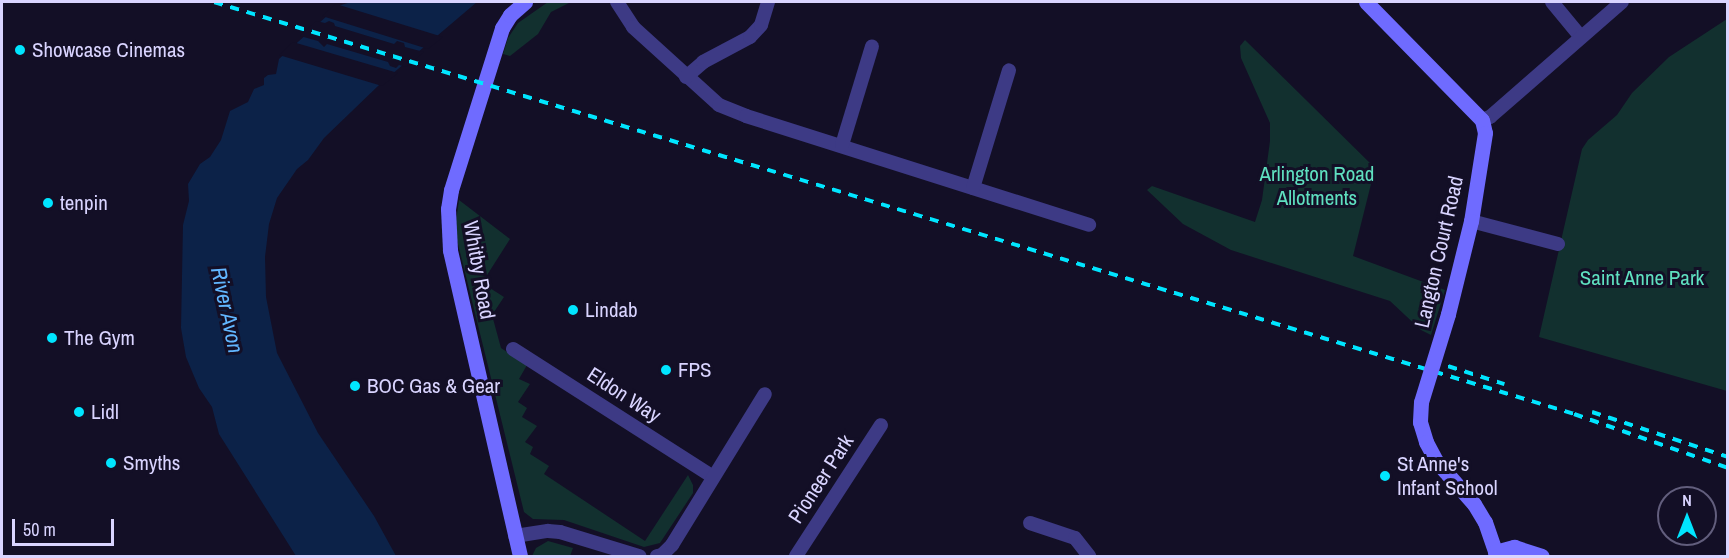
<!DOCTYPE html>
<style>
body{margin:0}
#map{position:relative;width:1729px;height:558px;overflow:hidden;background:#130f26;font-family:"Archivo Narrow",sans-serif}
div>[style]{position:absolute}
.green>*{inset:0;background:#12302f}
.water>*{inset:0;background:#0c2248}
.pier>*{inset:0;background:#130f26}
.street>*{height:14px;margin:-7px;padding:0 7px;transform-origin:7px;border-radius:7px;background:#3d3a85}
.secondary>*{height:15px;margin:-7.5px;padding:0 7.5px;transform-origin:7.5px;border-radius:7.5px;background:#6f6bff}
.rail>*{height:4px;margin-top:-2px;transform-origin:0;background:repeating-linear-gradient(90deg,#00e5ff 0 9px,transparent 0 17px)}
.secondary-bridge>*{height:15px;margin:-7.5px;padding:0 7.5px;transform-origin:7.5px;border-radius:7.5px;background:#6f6bff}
.dots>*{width:16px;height:16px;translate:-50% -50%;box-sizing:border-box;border:3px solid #130f26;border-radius:50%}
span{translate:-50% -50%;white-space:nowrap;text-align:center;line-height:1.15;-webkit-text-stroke:6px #130f26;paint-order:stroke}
.poi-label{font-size:21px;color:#d9d4ff}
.left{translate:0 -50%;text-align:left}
.park-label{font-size:21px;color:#5fe0c0}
.street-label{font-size:21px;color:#d9d4ff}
.water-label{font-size:22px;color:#62b6ff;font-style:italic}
.frame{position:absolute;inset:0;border:3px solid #d9d4ff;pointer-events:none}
.north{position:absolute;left:1657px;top:486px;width:60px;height:60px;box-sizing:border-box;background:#130f26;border:2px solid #625e7d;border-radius:50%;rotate:0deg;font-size:16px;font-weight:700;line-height:24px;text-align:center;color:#d9d4ff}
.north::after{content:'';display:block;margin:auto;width:21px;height:27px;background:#00e5ff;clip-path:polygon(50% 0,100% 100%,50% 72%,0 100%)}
.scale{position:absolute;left:12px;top:519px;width:102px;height:27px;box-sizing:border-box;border:3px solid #d9d4ff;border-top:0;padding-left:8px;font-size:18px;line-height:21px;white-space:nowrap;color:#d9d4ff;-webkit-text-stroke:4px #130f26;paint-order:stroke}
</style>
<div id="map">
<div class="green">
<div style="clip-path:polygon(548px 2px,571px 2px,551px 12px,538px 34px,510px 56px,503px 54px,508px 38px,518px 23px)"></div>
<div style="clip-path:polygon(1727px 19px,1727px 391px,1539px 337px,1582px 149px,1588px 140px,1617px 115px,1632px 93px,1669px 57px)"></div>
<div style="clip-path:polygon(1245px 40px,1375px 168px,1353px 256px,1445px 290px,1431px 335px,1421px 330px,1390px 301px,1231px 250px,1183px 224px,1147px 190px,1152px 186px,1255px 222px,1262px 200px,1270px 141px,1270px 123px,1241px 58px,1240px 46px)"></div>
<div style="clip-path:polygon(459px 200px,510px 239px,482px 283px,504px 297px,492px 315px,501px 348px,527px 365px,519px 379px,530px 384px,518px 402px,527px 408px,522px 417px,537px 426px,525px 442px,533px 447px,530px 454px,549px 466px,544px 474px,645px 541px,688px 475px,693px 485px,693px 493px,660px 543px,644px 547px,564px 520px,533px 519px,524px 512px,457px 240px,456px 221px)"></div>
<div style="clip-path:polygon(548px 541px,573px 548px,570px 556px,532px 556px,536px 548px)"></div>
</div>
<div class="water">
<div style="clip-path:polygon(351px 2px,477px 2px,378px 86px,324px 138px,308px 160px,297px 169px,277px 198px,269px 224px,265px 257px,266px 297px,277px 353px,318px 433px,374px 516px,396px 556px,296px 556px,219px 434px,212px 407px,199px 388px,186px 357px,181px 328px,183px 225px,189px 201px,188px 184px,200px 164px,210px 157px,221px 140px,230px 111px,248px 102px,254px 89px,264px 85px,264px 78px,268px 75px,276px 74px,279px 59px,338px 6px)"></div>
</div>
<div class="pier">
<div style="clip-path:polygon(336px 4px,443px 37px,428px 49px,322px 16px)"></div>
<div style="clip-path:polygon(316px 21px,325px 23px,329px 21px,334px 23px,335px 26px,394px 44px,397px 41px,404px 43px,405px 47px,424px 52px,406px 67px,399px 65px,396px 68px,390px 66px,388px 62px,327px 44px,324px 47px,318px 41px,300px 36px)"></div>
<div style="clip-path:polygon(293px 42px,398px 73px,382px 86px,279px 55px)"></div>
</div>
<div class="street">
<div style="left:617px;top:2px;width:30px;rotate:57deg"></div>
<div style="left:633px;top:27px;width:116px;rotate:42.2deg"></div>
<div style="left:719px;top:105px;width:29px;rotate:22deg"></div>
<div style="left:746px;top:116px;width:360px;rotate:17.6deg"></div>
<div style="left:1552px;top:2px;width:45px;rotate:50.4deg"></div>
<div style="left:686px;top:77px;width:23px;rotate:-41deg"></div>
<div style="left:703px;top:62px;width:53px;rotate:-28deg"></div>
<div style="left:750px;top:37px;width:16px;rotate:-47deg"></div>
<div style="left:761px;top:25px;width:24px;rotate:-73deg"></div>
<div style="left:1482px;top:120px;width:9px;rotate:-21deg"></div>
<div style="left:1490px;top:117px;width:175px;rotate:-41.1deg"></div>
<div style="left:842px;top:145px;width:103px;rotate:-73.1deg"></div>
<div style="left:973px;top:188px;width:123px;rotate:-73deg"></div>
<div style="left:1471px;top:221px;width:90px;rotate:14.8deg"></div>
<div style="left:513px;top:349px;width:237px;rotate:32.6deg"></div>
<div style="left:1030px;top:523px;width:47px;rotate:18.4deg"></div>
<div style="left:1075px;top:538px;width:23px;rotate:52deg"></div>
<div style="left:515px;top:536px;width:33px;rotate:-9deg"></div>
<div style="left:548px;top:531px;width:12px;rotate:5deg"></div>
<div style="left:560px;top:532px;width:83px;rotate:16.9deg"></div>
<div style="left:657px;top:556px;width:5px;rotate:-11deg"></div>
<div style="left:662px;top:555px;width:14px;rotate:-45deg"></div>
<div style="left:672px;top:545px;width:177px;rotate:-58.4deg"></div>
<div style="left:796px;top:556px;width:156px;rotate:-57deg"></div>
</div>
<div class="secondary">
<div style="left:1366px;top:2px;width:165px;rotate:45.5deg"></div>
<div style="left:1482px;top:120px;width:13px;rotate:77deg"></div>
<div style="left:1485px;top:133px;width:89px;rotate:99deg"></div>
<div style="left:1471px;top:221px;width:96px;rotate:103.9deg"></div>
<div style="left:1421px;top:402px;width:20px;rotate:93deg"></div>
<div style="left:1420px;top:422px;width:21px;rotate:73deg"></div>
<div style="left:1426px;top:442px;width:21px;rotate:62deg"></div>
<div style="left:1436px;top:461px;width:57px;rotate:48.5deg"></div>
<div style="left:1474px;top:504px;width:21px;rotate:59deg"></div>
<div style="left:1485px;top:522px;width:36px;rotate:71deg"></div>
<div style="left:1495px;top:552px;width:20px;rotate:-15deg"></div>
<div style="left:1514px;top:547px;width:29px;rotate:18deg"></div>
<div style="left:520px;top:556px;width:314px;rotate:-102.9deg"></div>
<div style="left:450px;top:250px;width:41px;rotate:-92.8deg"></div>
<div style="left:448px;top:209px;width:19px;rotate:-81deg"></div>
<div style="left:451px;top:190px;width:170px;rotate:-72.5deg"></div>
<div style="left:502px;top:28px;width:15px;rotate:-58deg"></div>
<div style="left:510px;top:15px;width:20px;rotate:-41deg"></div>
</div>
<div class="rail">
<div style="left:214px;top:2px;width:1421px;rotate:16.85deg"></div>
<div style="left:1574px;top:414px;width:163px;rotate:19.3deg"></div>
<div style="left:1432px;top:361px;width:76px;rotate:17.7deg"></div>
<div style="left:1592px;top:412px;width:143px;rotate:18.3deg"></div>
</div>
<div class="secondary-bridge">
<div style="left:1421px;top:402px;width:92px;rotate:-72.9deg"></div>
</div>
<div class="dots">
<div style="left:20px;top:50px;background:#00e5ff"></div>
<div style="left:48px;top:203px;background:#00e5ff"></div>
<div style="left:573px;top:310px;background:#00e5ff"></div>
<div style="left:52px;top:338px;background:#00e5ff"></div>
<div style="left:666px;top:370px;background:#00e5ff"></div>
<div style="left:355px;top:386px;background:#00e5ff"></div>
<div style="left:79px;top:412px;background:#00e5ff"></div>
<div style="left:111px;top:463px;background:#00e5ff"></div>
<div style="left:1385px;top:476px;background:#00e5ff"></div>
</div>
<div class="poi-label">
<span class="left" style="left:32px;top:50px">Showcase Cinemas</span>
<span class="left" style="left:60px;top:203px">tenpin</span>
<span class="left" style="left:585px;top:310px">Lindab</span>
<span class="left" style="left:64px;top:338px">The Gym</span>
<span class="left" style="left:678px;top:370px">FPS</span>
<span class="left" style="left:367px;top:386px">BOC Gas &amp; Gear</span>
<span class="left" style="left:91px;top:412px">Lidl</span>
<span class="left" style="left:123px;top:463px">Smyths</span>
<span class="left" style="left:1397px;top:476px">St Anne's<br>Infant School</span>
</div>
<div class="park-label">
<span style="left:1317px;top:186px">Arlington Road<br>Allotments</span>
<span style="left:1642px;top:278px">Saint Anne Park</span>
</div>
<div class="street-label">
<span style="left:1439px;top:252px;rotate:-77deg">Langton Court Road</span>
<span style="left:479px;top:270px;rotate:80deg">Whitby Road</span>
<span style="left:624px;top:395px;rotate:33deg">Eldon Way</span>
<span style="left:821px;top:479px;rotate:-57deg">Pioneer Park</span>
</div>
<div class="water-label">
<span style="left:227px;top:310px;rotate:78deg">River Avon</span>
</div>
<div class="frame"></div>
<div class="north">N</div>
<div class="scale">50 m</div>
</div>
